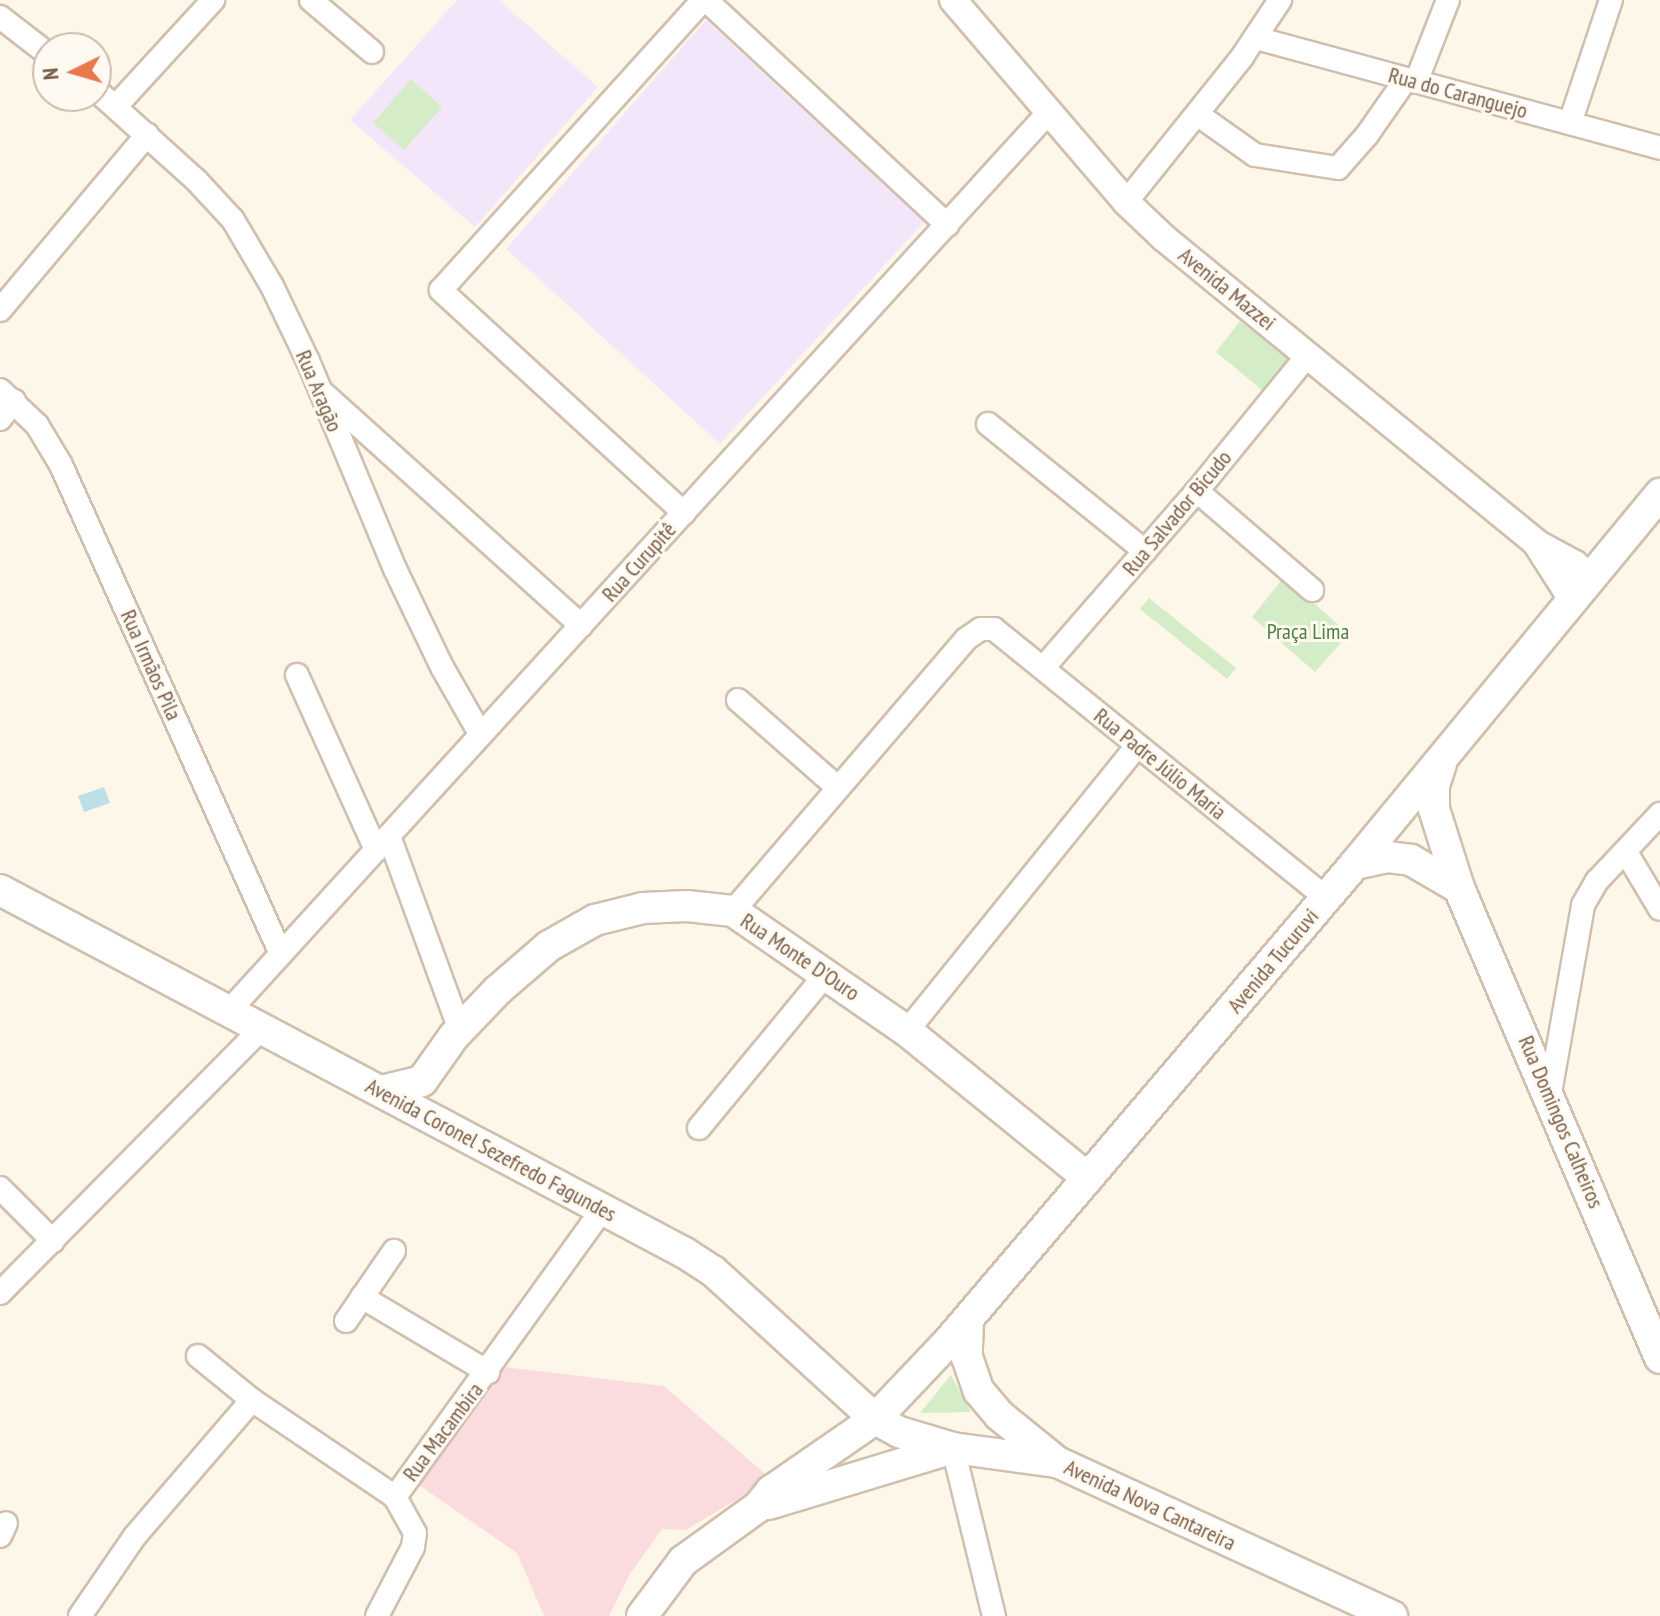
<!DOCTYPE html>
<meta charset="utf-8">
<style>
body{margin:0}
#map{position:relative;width:1660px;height:1616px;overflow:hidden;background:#fdf7e9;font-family:"PT Sans Narrow",sans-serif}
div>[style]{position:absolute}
.education>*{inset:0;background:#f4e6fa}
.medical>*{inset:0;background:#fbdcde}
.green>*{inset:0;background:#d4ecc7}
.water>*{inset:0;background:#bddfe8}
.roads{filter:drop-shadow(2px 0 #d0bfae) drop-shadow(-2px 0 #d0bfae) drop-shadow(0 2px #d0bfae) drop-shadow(0 -2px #d0bfae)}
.minor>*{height:22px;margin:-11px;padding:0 11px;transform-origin:11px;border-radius:11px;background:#fff}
.tertiary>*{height:26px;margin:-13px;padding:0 13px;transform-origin:13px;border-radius:13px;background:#fff}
.secondary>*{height:30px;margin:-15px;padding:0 15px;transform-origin:15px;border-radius:15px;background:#fff}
span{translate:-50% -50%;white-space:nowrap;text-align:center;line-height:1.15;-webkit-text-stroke:6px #fffaf1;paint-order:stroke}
.street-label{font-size:22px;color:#795e4b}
.park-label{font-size:22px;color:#517f42}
.north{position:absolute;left:32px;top:32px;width:80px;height:80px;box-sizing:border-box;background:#fffaf1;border:2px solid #c9bcaf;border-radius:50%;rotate:265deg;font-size:22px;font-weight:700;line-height:32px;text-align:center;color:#795e4b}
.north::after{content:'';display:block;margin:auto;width:28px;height:36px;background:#e9784c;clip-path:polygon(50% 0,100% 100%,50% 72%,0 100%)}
</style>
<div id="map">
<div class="education">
<div style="clip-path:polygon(457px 0,499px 0,598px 87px,475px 227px,350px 120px)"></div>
<div style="clip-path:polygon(706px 20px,924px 222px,720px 444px,506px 249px)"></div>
</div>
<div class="medical">
<div style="clip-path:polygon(503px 1367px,664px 1386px,771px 1479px,686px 1530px,662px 1529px,630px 1574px,609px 1616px,544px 1616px,517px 1553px,419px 1485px)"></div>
</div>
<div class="green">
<div style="clip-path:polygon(411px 79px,442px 107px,404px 150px,373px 123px)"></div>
<div style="clip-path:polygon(1240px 321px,1288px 359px,1263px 391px,1216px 352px)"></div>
<div style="clip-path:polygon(1284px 577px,1349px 634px,1315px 672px,1252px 617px)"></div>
<div style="clip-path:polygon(1149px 598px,1236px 668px,1227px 679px,1140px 609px)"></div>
<div style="clip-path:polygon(951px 1375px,971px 1412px,920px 1413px)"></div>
</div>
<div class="water">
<div style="clip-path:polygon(104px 787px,110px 803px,84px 812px,78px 796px)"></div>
</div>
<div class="roads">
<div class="minor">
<div style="left:311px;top:0;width:80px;rotate:40.4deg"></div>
<div style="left:706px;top:0;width:330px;rotate:43deg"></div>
<div style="left:0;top:17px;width:61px;rotate:37.6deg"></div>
<div style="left:1256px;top:38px;width:419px;rotate:15.2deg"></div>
<div style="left:1416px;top:82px;width:88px;rotate:-68.7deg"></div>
<div style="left:96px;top:90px;width:135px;rotate:42deg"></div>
<div style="left:196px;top:180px;width:54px;rotate:47.2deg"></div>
<div style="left:233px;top:220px;width:77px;rotate:59.4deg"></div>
<div style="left:272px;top:286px;width:83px;rotate:64.4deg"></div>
<div style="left:308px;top:361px;width:225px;rotate:67.3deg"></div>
<div style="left:395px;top:569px;width:109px;rotate:64.4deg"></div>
<div style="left:442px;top:667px;width:78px;rotate:60.2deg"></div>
<div style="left:116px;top:106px;width:144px;rotate:-47.5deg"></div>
<div style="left:1197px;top:114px;width:71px;rotate:35.3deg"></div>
<div style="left:1255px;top:155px;width:84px;rotate:8.9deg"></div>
<div style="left:1338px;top:168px;width:44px;rotate:-48.7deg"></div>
<div style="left:1367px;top:135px;width:68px;rotate:-55.1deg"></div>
<div style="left:1570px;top:123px;width:130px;rotate:-71.6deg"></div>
<div style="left:1126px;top:202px;width:186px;rotate:-51.3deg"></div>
<div style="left:1242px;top:57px;width:69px;rotate:-56.3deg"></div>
<div style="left:0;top:310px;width:229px;rotate:-50deg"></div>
<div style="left:0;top:390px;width:51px;rotate:43.4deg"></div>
<div style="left:37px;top:425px;width:47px;rotate:59deg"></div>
<div style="left:61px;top:465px;width:536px;rotate:65.78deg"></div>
<div style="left:324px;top:394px;width:346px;rotate:42deg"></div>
<div style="left:0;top:419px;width:23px;rotate:-52deg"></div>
<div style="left:988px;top:424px;width:202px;rotate:39deg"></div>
<div style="left:1197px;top:491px;width:152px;rotate:40.7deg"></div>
<div style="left:684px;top:513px;width:330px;rotate:-137.5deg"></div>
<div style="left:441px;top:290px;width:391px;rotate:-47.9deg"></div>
<div style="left:1043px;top:668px;width:235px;rotate:-49deg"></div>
<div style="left:1197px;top:491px;width:176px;rotate:-50.8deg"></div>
<div style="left:297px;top:675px;width:192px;rotate:65.7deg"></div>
<div style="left:738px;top:700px;width:133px;rotate:41.3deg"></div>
<div style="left:389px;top:836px;width:207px;rotate:69.9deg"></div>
<div style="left:1626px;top:852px;width:66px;rotate:59.2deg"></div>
<div style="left:733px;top:911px;width:358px;rotate:-49.4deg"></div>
<div style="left:966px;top:639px;width:18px;rotate:-34deg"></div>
<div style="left:981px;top:629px;width:13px"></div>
<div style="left:994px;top:629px;width:427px;rotate:39deg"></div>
<div style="left:228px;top:1012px;width:1218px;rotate:-47.63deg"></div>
<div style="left:907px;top:1031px;width:366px;rotate:-51.1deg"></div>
<div style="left:1550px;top:1093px;width:191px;rotate:-80deg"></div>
<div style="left:1583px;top:905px;width:28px;rotate:-60deg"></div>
<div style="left:1597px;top:881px;width:92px;rotate:-46.8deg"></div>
<div style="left:699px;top:1128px;width:200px;rotate:-50.5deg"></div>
<div style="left:0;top:1188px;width:75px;rotate:45deg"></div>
<div style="left:0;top:1293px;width:371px;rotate:-45.3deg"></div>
<div style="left:362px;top:1297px;width:147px;rotate:30.8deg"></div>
<div style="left:346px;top:1321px;width:85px;rotate:-55.6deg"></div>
<div style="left:198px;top:1356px;width:70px;rotate:39.2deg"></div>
<div style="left:252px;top:1400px;width:173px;rotate:34.1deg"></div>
<div style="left:395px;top:1497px;width:355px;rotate:-54.2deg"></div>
<div style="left:953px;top:1448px;width:173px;rotate:76.3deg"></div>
<div style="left:0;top:1536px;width:14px;rotate:-65deg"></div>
<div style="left:80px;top:1616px;width:97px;rotate:-55.5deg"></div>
<div style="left:135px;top:1536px;width:179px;rotate:-49.3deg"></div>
<div style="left:377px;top:1616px;width:78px;rotate:-62.4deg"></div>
<div style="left:413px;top:1547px;width:14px;rotate:-82deg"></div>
<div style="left:415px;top:1533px;width:41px;rotate:-119.1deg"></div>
</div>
<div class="tertiary">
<div style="left:953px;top:0;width:266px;rotate:49.4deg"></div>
<div style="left:1126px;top:202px;width:52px;rotate:43.5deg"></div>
<div style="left:1164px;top:238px;width:481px;rotate:39.3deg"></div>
<div style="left:1536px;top:543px;width:44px;rotate:28.3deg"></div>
<div style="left:1575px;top:564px;width:22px;rotate:43deg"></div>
<div style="left:1538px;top:546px;width:65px;rotate:57.5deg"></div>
</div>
<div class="secondary">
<div style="left:1441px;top:764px;width:22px;rotate:108deg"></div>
<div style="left:1434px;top:785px;width:24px;rotate:90deg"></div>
<div style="left:1434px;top:809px;width:83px;rotate:72.4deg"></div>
<div style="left:1459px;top:888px;width:511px;rotate:66.85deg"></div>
<div style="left:1355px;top:864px;width:34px;rotate:-12deg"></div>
<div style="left:1388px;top:857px;width:23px;rotate:7deg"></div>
<div style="left:1411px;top:860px;width:56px;rotate:30.3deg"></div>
<div style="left:0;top:890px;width:775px;rotate:27.92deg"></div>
<div style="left:685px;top:1253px;width:33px;rotate:33deg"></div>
<div style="left:713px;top:1271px;width:219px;rotate:42.4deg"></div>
<div style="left:875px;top:1419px;width:27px;rotate:28deg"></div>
<div style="left:899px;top:1432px;width:56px;rotate:16.5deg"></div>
<div style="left:381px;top:1091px;width:42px;rotate:-13.7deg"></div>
<div style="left:422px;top:1081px;width:55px;rotate:-54.6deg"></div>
<div style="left:454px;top:1036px;width:64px;rotate:-46.3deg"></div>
<div style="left:498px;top:990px;width:67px;rotate:-40.8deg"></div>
<div style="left:549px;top:946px;width:53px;rotate:-29.5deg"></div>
<div style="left:595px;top:920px;width:49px;rotate:-14deg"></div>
<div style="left:643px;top:908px;width:44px;rotate:-2.6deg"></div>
<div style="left:687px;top:906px;width:46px;rotate:6.2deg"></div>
<div style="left:733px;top:911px;width:211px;rotate:34.6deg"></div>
<div style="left:907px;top:1031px;width:233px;rotate:39.1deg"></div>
<div style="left:968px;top:1319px;width:38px;rotate:92deg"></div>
<div style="left:967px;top:1357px;width:36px;rotate:71deg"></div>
<div style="left:979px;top:1391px;width:31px;rotate:50deg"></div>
<div style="left:999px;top:1415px;width:75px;rotate:39deg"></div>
<div style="left:769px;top:1504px;width:192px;rotate:-16.9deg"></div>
<div style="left:953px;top:1448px;width:105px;rotate:7.7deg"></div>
<div style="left:1057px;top:1462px;width:369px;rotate:24.7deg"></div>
<div style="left:642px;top:1616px;width:69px;rotate:-53.3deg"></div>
<div style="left:683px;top:1561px;width:92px;rotate:-35.8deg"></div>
<div style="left:758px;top:1507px;width:21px;rotate:-51deg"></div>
<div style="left:771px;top:1491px;width:126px;rotate:-34.7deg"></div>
<div style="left:875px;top:1419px;width:108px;rotate:-46.5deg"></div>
<div style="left:949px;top:1341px;width:626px;rotate:-49.6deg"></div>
<div style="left:1355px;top:864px;width:480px;rotate:-50.5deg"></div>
</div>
</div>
<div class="street-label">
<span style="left:1458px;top:93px;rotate:15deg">Rua do Caranguejo</span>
<span style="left:1227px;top:289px;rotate:39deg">Avenida Mazzei</span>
<span style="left:319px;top:391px;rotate:67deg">Rua Aragão</span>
<span style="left:1177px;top:513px;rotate:-50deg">Rua Salvador Bicudo</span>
<span style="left:639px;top:562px;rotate:-48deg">Rua Curupitê</span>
<span style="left:151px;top:665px;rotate:66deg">Rua Irmãos Pìla</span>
<span style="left:1160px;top:764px;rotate:39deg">Rua Padre Júlio Maria</span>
<span style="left:800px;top:957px;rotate:34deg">Rua Monte D'Ouro</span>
<span style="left:1273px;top:961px;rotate:-50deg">Avenida Tucuruvi</span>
<span style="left:1561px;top:1122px;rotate:67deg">Rua Domingos Calheiros</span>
<span style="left:491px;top:1150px;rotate:28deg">Avenida Coronel Sezefredo Fagundes</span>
<span style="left:443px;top:1432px;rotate:-53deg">Rua Macambira</span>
<span style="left:1150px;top:1505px;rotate:25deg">Avenida Nova Cantareira</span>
</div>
<div class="park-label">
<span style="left:1308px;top:632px">Praça Lima</span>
</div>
<div class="north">N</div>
</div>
